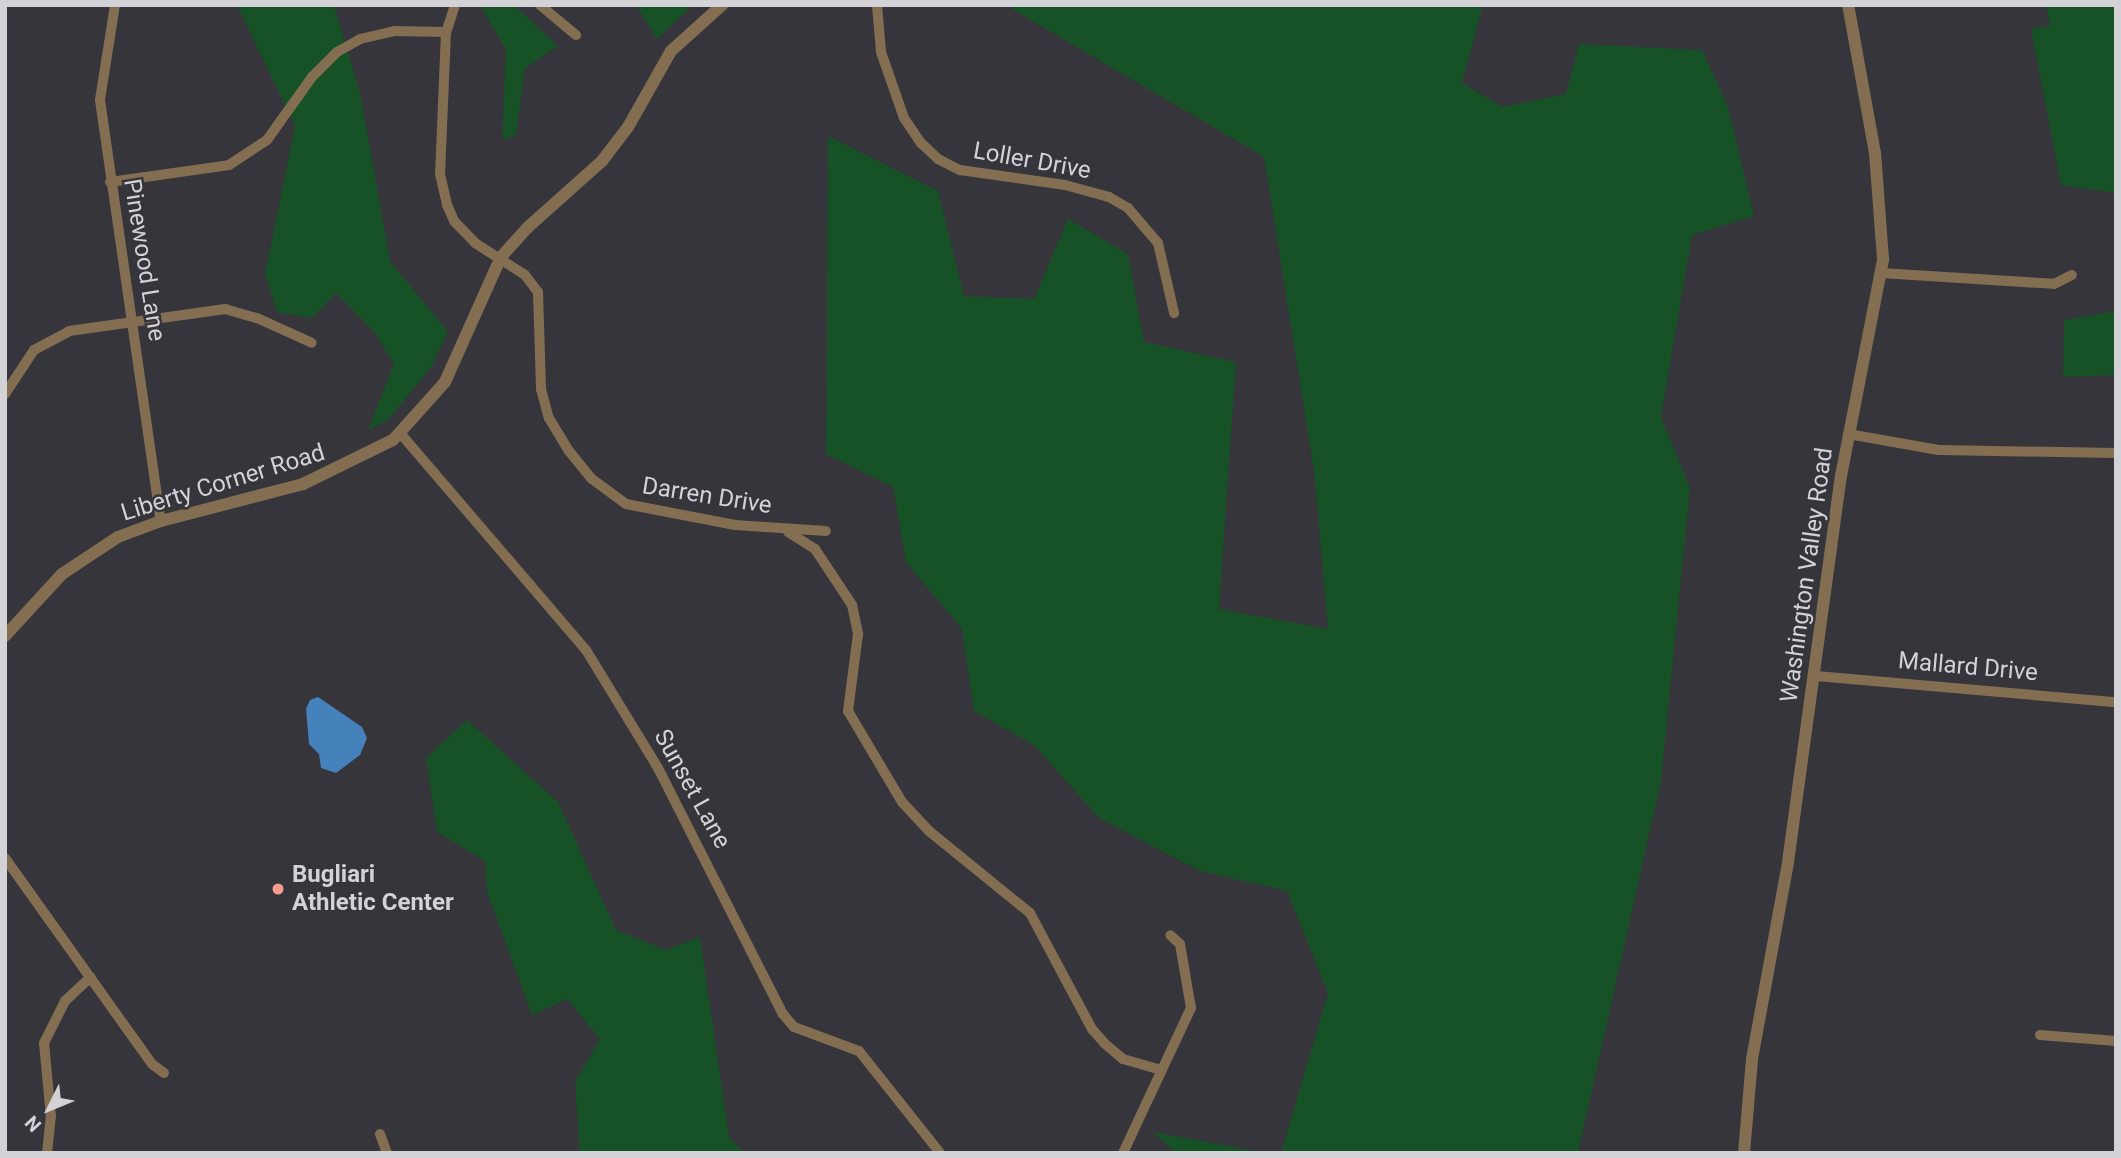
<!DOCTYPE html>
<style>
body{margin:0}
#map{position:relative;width:2121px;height:1158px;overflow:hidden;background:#36353c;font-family:Roboto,sans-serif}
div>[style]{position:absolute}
.green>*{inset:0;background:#175126}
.water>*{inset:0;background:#4582bc}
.minor>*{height:10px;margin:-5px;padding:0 5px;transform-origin:5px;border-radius:5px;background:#846e51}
.tertiary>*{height:12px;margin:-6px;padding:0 6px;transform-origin:6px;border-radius:6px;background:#846e51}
.dots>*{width:19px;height:19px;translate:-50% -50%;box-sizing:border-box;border:4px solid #36353c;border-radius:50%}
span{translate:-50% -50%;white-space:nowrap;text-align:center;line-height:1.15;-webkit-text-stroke:5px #36353c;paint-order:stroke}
.street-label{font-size:24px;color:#d3d2d7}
.poi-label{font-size:24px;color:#d3d2d7;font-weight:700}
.left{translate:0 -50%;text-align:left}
.frame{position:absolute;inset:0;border:7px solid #d3d2d7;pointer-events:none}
.north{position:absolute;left:14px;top:1074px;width:70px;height:70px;-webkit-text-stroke:5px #36353c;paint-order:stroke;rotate:227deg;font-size:19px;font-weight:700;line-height:28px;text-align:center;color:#d3d2d7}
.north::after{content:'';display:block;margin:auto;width:24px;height:32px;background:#d3d2d7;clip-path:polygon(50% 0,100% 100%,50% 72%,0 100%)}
</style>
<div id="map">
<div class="green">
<div style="clip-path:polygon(237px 5px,334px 5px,361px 97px,390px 261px,448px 332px,432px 366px,388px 420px,368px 430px,394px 364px,375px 333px,336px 293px,312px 318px,277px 312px,265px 274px,295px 126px)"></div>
<div style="clip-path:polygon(480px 5px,514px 5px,558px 46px,525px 68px,516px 135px,502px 140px,506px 50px)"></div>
<div style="clip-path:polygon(636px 5px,693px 5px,657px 39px)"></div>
<div style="clip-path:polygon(1014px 5px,1483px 5px,1462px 83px,1503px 107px,1566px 94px,1579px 44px,1702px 50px,1728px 107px,1754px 216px,1692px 235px,1661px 417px,1690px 488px,1661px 781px,1578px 1153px,1281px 1153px,1328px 993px,1287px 891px,1200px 871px,1099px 818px,1035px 746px,974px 711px,962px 629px,906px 562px,893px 487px,826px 454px,828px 136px,938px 191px,964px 296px,1034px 299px,1068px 219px,1128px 254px,1144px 342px,1236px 362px,1219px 609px,1328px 629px,1314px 471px,1264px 157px,1012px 9px)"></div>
<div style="clip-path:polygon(2046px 5px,2116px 5px,2116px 193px,2061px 185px,2031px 29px,2050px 26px)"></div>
<div style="clip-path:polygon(2116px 311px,2116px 375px,2063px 377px,2064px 320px)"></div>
<div style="clip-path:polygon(467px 720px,558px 802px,616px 930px,666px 950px,700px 937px,729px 1137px,744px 1153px,580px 1153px,575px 1082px,600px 1039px,567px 999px,532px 1015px,487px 892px,485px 861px,437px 832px,426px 758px)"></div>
<div style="clip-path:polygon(1153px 1132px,1266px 1153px,1176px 1153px)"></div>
</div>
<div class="water">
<div style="clip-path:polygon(318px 697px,362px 727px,367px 738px,360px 755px,336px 773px,321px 768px,319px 754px,309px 744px,306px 709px,310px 700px)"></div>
</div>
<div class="minor">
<div style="left:115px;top:5px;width:96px;rotate:99deg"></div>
<div style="left:100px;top:100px;width:425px;rotate:81.8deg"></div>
<div style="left:455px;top:5px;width:28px;rotate:108deg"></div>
<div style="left:446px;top:32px;width:142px;rotate:92.4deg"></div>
<div style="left:440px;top:174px;width:32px;rotate:77deg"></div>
<div style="left:447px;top:205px;width:17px;rotate:66deg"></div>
<div style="left:454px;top:221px;width:30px;rotate:46deg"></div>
<div style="left:475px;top:243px;width:59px;rotate:32.6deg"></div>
<div style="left:525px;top:275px;width:21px;rotate:53deg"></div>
<div style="left:538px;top:292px;width:97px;rotate:88.2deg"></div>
<div style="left:541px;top:389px;width:30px;rotate:75deg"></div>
<div style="left:549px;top:418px;width:39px;rotate:59deg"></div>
<div style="left:569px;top:451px;width:36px;rotate:51deg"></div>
<div style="left:592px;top:479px;width:42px;rotate:36.3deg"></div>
<div style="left:626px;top:504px;width:111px;rotate:10.9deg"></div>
<div style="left:735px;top:525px;width:91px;rotate:3.8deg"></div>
<div style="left:540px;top:5px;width:47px;rotate:39.8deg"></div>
<div style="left:877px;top:5px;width:47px;rotate:85.1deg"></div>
<div style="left:881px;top:52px;width:70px;rotate:70.8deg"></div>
<div style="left:904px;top:118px;width:30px;rotate:56deg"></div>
<div style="left:921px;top:143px;width:23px;rotate:43deg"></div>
<div style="left:938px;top:159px;width:25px;rotate:27deg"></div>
<div style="left:960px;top:170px;width:106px;rotate:8.1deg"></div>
<div style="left:1065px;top:185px;width:46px;rotate:15.3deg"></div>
<div style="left:1109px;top:197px;width:22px;rotate:30deg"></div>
<div style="left:1128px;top:208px;width:46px;rotate:49.4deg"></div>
<div style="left:1158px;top:243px;width:72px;rotate:77.1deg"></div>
<div style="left:110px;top:182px;width:120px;rotate:-8.1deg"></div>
<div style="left:229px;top:165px;width:45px;rotate:-33.3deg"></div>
<div style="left:267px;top:140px;width:77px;rotate:-54.5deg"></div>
<div style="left:312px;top:77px;width:35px;rotate:-45deg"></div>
<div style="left:337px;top:52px;width:26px;rotate:-29deg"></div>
<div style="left:360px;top:39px;width:35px;rotate:-13deg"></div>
<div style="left:394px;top:31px;width:52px;rotate:1.1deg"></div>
<div style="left:1881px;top:273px;width:173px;rotate:3.6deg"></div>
<div style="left:2054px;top:284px;width:20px;rotate:-27deg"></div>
<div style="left:5px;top:394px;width:53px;rotate:-56.6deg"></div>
<div style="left:34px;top:350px;width:40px;rotate:-28deg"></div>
<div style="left:69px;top:331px;width:158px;rotate:-8deg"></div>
<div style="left:225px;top:309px;width:33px;rotate:16deg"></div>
<div style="left:257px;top:318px;width:60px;rotate:24.4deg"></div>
<div style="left:400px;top:433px;width:286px;rotate:49.4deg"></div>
<div style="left:586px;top:650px;width:138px;rotate:58.6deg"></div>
<div style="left:658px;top:768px;width:276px;rotate:63.1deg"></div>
<div style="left:783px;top:1014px;width:17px;rotate:50deg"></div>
<div style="left:794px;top:1027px;width:69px;rotate:20.3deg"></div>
<div style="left:859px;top:1051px;width:130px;rotate:51.5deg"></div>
<div style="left:1848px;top:434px;width:92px;rotate:10deg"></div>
<div style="left:1939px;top:450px;width:177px;rotate:1deg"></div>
<div style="left:788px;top:532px;width:32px;rotate:32deg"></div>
<div style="left:815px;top:549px;width:67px;rotate:56.5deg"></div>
<div style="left:852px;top:605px;width:30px;rotate:78deg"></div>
<div style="left:858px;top:634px;width:78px;rotate:97.4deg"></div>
<div style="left:848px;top:711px;width:106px;rotate:59.3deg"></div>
<div style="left:902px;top:802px;width:40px;rotate:47deg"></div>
<div style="left:929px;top:831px;width:130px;rotate:39.1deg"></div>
<div style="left:1030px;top:913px;width:132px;rotate:61.9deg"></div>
<div style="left:1092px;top:1029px;width:18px;rotate:49deg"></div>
<div style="left:1104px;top:1043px;width:25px;rotate:40deg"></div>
<div style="left:1123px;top:1059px;width:37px;rotate:16deg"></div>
<div style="left:1816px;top:676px;width:301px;rotate:5deg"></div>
<div style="left:5px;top:858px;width:253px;rotate:54.5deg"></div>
<div style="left:152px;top:1064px;width:15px;rotate:37deg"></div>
<div style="left:2040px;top:1035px;width:76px;rotate:4.5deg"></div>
<div style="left:380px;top:1134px;width:20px;rotate:70deg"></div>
<div style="left:47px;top:1153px;width:36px;rotate:-84deg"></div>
<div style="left:51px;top:1117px;width:74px;rotate:-95.4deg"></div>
<div style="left:44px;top:1043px;width:47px;rotate:-63.4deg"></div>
<div style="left:65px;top:1001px;width:35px;rotate:-43deg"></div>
<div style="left:1123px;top:1153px;width:160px;rotate:-64.9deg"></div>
<div style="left:1191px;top:1008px;width:65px;rotate:-99.8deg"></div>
<div style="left:1180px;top:944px;width:13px;rotate:-138deg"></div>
</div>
<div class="tertiary">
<div style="left:5px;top:636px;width:84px;rotate:-47.4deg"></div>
<div style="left:62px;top:574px;width:67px;rotate:-33.5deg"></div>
<div style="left:118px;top:537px;width:46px;rotate:-20.4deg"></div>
<div style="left:161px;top:521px;width:147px;rotate:-14.6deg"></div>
<div style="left:303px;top:484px;width:100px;rotate:-26.1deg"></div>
<div style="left:393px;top:440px;width:78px;rotate:-48.1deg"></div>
<div style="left:445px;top:382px;width:137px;rotate:-65.9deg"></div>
<div style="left:501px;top:257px;width:39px;rotate:-48deg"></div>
<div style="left:527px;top:228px;width:101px;rotate:-41.8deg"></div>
<div style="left:602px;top:161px;width:43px;rotate:-52.6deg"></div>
<div style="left:628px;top:127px;width:87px;rotate:-60.5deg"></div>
<div style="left:671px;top:51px;width:69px;rotate:-42deg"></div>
<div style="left:1744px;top:1153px;width:94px;rotate:-85.1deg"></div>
<div style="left:1752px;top:1059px;width:200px;rotate:-79.6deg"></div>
<div style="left:1788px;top:862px;width:390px;rotate:-82.2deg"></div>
<div style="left:1841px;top:476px;width:221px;rotate:-79deg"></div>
<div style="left:1883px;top:259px;width:106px;rotate:-94.3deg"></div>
<div style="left:1875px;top:153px;width:150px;rotate:-100.3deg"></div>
</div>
<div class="dots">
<div style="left:278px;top:889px;background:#f59d8f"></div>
</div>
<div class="street-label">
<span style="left:1032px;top:161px;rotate:10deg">Loller Drive</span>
<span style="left:144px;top:260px;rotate:81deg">Pinewood Lane</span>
<span style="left:223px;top:483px;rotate:-17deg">Liberty Corner Road</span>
<span style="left:707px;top:496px;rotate:9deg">Darren Drive</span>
<span style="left:1807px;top:575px;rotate:-82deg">Washington Valley Road</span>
<span style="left:1968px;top:667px;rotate:5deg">Mallard Drive</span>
<span style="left:692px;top:789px;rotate:61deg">Sunset Lane</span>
</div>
<div class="poi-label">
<span class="left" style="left:292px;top:889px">Bugliari<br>Athletic Center</span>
</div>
<div class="frame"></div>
<div class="north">N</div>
</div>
